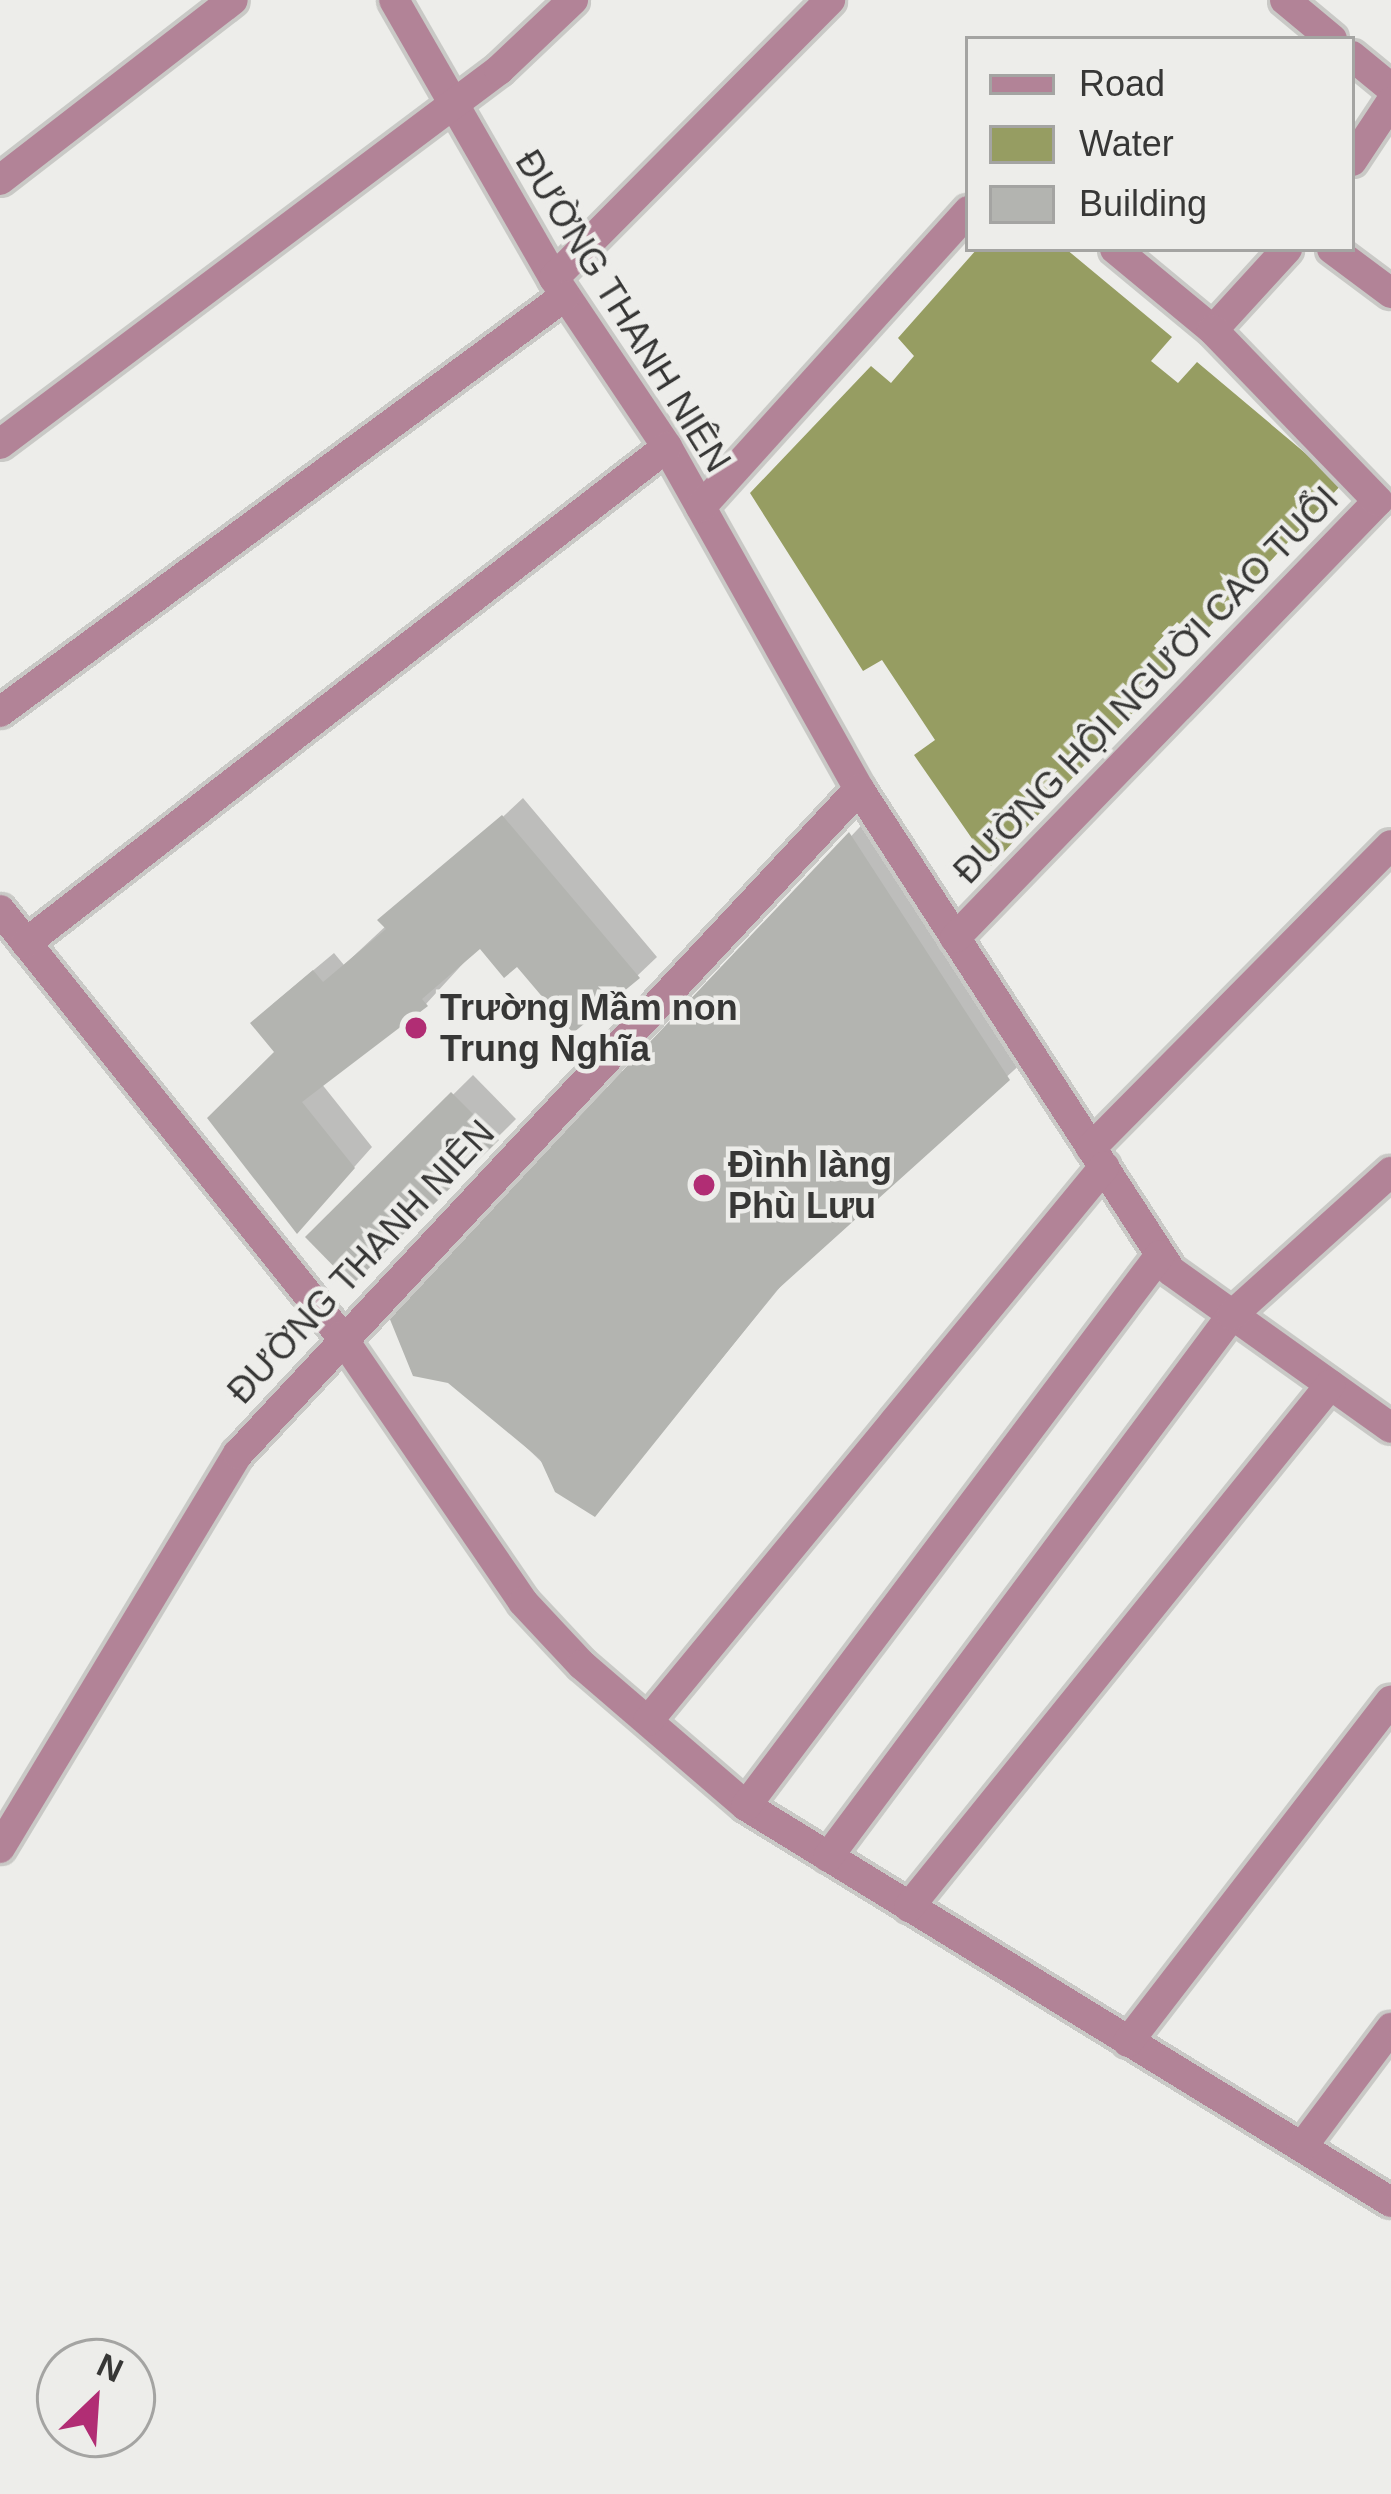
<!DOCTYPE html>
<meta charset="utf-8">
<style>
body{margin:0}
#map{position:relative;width:1391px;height:2494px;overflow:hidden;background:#ededea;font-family:Helvetica,sans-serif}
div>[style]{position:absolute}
.water>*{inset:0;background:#969d62}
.shadow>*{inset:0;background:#0003}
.building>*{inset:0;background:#b3b4b0}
.roads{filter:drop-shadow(3px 0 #c9c9c6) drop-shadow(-3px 0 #c9c9c6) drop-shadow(0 3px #c9c9c6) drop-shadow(0 -3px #c9c9c6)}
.minor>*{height:30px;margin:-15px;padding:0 15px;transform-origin:15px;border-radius:15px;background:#b28397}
.dots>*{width:33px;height:33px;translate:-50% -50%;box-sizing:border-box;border:6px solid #ededea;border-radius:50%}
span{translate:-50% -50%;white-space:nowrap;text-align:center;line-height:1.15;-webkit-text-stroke:9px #ededea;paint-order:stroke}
.street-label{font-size:36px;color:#373736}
.poi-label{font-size:36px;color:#373736;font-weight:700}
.left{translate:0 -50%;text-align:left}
.legend{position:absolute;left:965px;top:36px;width:390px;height:216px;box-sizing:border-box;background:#ededea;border:3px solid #a4a4a2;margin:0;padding:15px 21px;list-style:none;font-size:36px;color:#373736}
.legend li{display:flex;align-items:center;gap:24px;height:60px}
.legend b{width:60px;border:3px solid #a4a4a2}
.north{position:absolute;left:36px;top:2338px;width:120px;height:120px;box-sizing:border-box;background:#ededea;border:3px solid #a4a4a2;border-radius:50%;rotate:25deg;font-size:33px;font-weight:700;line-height:48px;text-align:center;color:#373736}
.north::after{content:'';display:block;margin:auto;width:42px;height:54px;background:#b12d74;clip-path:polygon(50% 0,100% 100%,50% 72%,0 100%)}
</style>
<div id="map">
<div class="water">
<div style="clip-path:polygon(977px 249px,1066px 249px,1172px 337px,1151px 361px,1178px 383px,1197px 362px,1342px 484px,1198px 639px,1177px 622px,1154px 646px,1176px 666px,991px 866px,914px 755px,935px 740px,882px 660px,863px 671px,750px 493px,871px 366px,891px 383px,914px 356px,898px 338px)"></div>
</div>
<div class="shadow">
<div style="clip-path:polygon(523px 798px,657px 957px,637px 976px,518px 963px,480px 945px,426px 1004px,321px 1083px,372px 1147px,316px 1210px,273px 1004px,334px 953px,344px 965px)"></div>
<div style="clip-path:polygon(876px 810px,1033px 1053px,794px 1270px,595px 1514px,393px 1318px)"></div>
<div style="clip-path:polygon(473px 1075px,516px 1119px,352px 1281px,309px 1237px)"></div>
</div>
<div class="building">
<div style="clip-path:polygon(502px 815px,640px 978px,573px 1033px,517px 967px,504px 978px,480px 949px,422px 999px,428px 1006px,302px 1102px,355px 1168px,297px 1234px,207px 1118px,274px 1052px,250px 1023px,313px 970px,323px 982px,386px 929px,377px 920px)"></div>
<div style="clip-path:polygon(849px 832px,1010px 1080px,777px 1290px,595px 1517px,555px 1492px,540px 1459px,448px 1383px,413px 1376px,389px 1317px)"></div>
<div style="clip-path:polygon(451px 1092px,499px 1140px,352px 1285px,305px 1237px)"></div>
</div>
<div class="roads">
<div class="minor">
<div style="left:394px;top:0;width:321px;rotate:60.1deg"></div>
<div style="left:554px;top:278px;width:203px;rotate:56.2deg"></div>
<div style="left:667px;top:447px;width:392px;rotate:60.7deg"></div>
<div style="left:859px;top:789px;width:574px;rotate:57.08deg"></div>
<div style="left:1171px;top:1271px;width:270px;rotate:35.5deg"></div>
<div style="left:1285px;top:0;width:61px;rotate:39.7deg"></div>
<div style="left:1352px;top:56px;width:50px;rotate:39.4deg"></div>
<div style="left:1352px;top:161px;width:71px;rotate:-56.5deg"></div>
<div style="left:0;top:180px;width:294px;rotate:-37.7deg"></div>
<div style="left:1115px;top:249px;width:127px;rotate:39.6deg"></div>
<div style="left:1213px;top:330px;width:110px;rotate:-47.6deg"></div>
<div style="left:1332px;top:249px;width:74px;rotate:36.7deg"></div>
<div style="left:554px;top:278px;width:392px;rotate:-45.2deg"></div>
<div style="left:0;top:444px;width:624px;rotate:-36.85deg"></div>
<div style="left:499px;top:70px;width:102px;rotate:-43.4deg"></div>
<div style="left:701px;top:507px;width:399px;rotate:-47.9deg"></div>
<div style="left:0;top:712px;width:702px;rotate:-36.36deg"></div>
<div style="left:0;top:910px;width:546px;rotate:51.32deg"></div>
<div style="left:341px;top:1336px;width:322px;rotate:55.6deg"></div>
<div style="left:523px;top:1602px;width:86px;rotate:46.9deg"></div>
<div style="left:582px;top:1665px;width:216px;rotate:40.7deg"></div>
<div style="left:746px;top:1806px;width:757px;rotate:31.55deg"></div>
<div style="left:955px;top:938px;width:608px;rotate:-45.93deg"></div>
<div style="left:1378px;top:501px;width:238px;rotate:-134deg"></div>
<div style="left:26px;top:943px;width:810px;rotate:-37.73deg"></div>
<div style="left:1091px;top:1148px;width:426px;rotate:-45.3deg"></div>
<div style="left:648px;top:1721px;width:718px;rotate:-50.54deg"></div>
<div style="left:746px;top:1806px;width:689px;rotate:-53.08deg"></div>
<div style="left:0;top:1848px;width:460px;rotate:-58.9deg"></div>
<div style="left:238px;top:1454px;width:910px;rotate:-46.96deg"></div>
<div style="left:828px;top:1857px;width:676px;rotate:-53.3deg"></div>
<div style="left:1232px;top:1315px;width:214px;rotate:-42deg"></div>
<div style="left:909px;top:1907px;width:671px;rotate:-51.11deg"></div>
<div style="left:1128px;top:2042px;width:431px;rotate:-52.4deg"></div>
<div style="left:1302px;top:2147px;width:149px;rotate:-53.2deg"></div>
</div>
</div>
<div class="dots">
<div style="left:416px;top:1028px;background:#b12d74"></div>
<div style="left:704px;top:1185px;background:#b12d74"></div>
</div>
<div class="street-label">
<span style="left:623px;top:311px;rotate:58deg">ĐƯỜNG THANH NIÊN</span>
<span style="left:1146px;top:685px;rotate:-46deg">ĐƯỜNG HỘI NGƯỜI CAO TUỔI</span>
<span style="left:361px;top:1262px;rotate:-47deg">ĐƯỜNG THANH NIÊN</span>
</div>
<div class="poi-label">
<span class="left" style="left:440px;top:1028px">Trường Mầm non<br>Trung Nghĩa</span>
<span class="left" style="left:728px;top:1185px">Đình làng<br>Phù Lưu</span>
</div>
<ul class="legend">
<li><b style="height:15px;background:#b28397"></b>Road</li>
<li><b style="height:33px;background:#969d62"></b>Water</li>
<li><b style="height:33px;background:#b3b4b0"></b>Building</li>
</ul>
<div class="north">N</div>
</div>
